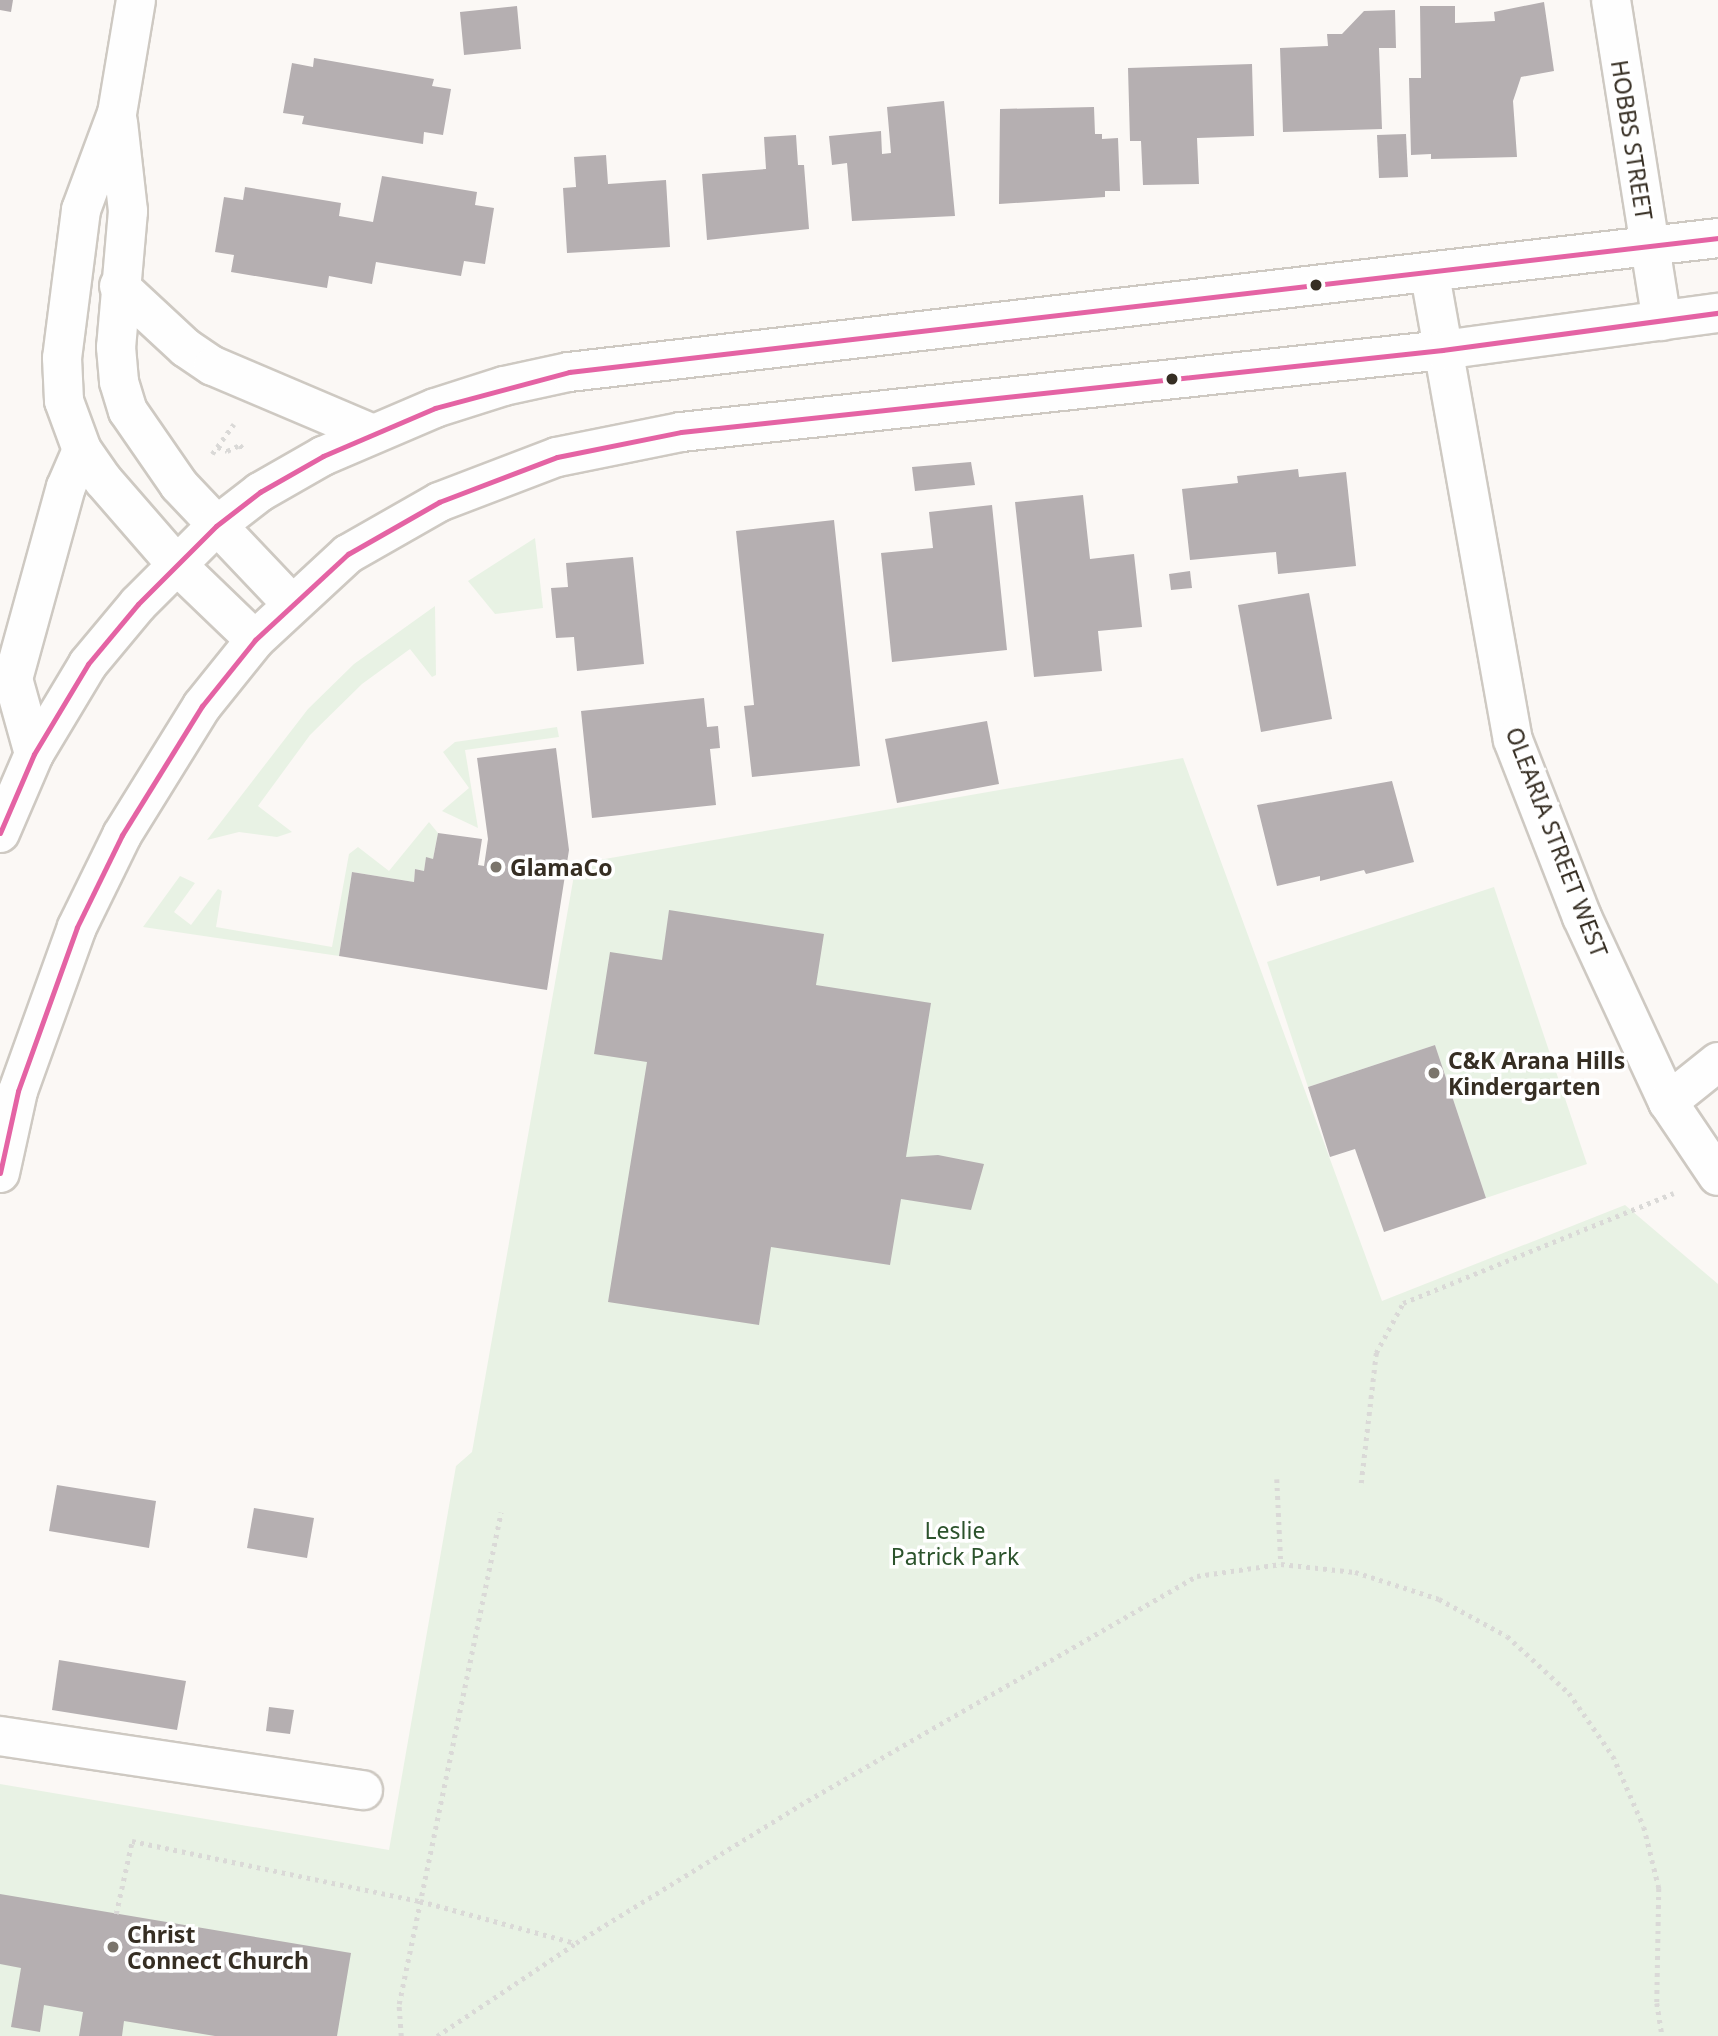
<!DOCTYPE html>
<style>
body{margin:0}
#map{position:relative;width:1718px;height:2036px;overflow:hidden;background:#fbf8f5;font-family:"Noto Sans",sans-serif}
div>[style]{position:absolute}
.green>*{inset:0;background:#e8f2e4}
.building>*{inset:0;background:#b5afb1}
.path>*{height:4.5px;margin-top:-2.25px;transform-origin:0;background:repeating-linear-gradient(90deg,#dad9d7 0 3.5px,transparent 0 8.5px)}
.roads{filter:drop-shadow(2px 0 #cec9c2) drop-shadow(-2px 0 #cec9c2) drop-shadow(0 2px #cec9c2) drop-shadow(0 -2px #cec9c2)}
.minor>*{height:38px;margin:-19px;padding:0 19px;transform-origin:19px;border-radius:19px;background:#fefefe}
.major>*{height:38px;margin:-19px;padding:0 19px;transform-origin:19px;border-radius:19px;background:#fefefe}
.bus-1>*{height:5px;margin:-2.5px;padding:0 2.5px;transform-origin:2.5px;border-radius:2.5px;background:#e463a4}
.dots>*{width:19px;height:19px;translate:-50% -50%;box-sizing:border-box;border:4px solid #fff;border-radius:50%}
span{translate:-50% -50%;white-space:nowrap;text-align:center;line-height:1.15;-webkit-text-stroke:7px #fff;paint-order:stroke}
.street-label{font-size:23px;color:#362e23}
.poi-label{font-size:23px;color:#362e23;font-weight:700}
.left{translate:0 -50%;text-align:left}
.park-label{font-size:23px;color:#2c532c}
</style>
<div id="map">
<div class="green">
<div style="clip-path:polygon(535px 538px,543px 608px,495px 614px,468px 581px)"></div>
<div style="clip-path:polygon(435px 606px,436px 675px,432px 677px,410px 649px,362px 684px,310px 735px,258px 806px,292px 832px,277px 837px,239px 832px,207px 840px,308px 709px,354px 664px)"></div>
<div style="clip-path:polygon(557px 727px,559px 737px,465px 750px,478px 828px,442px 811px,469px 788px,443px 752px,455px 742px)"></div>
<div style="clip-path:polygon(1183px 758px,1382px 1301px,1625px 1205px,1718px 1284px,1718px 2036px,0 2036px,0 1784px,389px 1850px,456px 1466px,472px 1452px,576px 864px)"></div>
<div style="clip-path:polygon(429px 822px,438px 833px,433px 859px,426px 858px,424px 871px,415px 869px,414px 882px,352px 872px,339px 956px,143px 927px,180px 876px,195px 883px,174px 912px,191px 925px,218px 889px,222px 891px,216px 927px,332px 947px,349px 854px,358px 847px,389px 871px)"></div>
<div style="clip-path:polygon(1494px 887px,1587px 1164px,1486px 1198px,1435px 1045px,1308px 1087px,1267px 962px)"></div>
</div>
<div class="building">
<div style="clip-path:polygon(0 0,13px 0,11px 12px,0 10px)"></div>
<div style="clip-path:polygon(1544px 2px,1554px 71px,1521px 77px,1513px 101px,1517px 157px,1431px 159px,1431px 154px,1411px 155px,1409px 78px,1421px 78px,1420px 6px,1455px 6px,1455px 23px,1495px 21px,1494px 12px)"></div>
<div style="clip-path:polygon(517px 6px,521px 49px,464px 55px,460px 12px)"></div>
<div style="clip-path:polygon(1395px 10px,1396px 48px,1379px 48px,1382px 129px,1283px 132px,1280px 48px,1328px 46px,1327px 34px,1342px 34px,1364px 11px)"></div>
<div style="clip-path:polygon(314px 58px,434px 79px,432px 86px,451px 89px,443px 135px,424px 132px,423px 144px,302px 124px,304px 116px,283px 113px,292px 63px,313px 67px)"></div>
<div style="clip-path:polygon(1252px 64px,1254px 136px,1197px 138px,1199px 184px,1143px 185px,1141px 141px,1130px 141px,1128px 68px)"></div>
<div style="clip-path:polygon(944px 101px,955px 216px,852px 221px,847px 163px,832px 165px,829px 136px,881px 131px,882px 154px,891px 153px,887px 107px)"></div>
<div style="clip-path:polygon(1094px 107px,1095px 134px,1102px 134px,1102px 139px,1118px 138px,1120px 191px,1105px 191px,1105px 197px,999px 204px,1000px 109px)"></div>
<div style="clip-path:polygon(1406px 134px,1408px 177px,1379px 178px,1377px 135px)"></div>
<div style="clip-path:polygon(796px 135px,798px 165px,804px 165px,809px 229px,707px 240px,702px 174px,766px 169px,764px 137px)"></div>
<div style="clip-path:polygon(606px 155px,608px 184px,666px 180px,670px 247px,567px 253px,563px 188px,576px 187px,574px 157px)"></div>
<div style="clip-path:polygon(382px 176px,477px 192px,475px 205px,494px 208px,485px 264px,464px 261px,461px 276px,376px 262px,372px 284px,329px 276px,327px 288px,231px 272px,234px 255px,215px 252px,224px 197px,243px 200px,245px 187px,341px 203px,339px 216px,373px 222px)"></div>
<div style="clip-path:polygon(971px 462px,975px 485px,915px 491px,912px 467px)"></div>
<div style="clip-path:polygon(1298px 469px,1299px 477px,1346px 472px,1356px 566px,1278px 574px,1276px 552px,1190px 560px,1182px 489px,1238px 483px,1237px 476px)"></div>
<div style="clip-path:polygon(1083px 495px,1090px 559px,1134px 554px,1142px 627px,1098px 631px,1102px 671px,1034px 677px,1015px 502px)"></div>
<div style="clip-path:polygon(992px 505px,1007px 650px,892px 662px,881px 553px,933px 548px,929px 512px)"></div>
<div style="clip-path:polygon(834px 520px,860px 766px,752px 777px,744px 706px,754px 705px,736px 531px)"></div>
<div style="clip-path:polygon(633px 557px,644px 664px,577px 671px,574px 637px,556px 638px,551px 588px,568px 587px,566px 563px)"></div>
<div style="clip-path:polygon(1190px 571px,1192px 588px,1171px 590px,1169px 574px)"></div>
<div style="clip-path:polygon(1309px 593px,1332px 719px,1261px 732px,1238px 605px)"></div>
<div style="clip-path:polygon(704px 698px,707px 727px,718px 726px,720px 748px,710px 749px,716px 805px,592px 818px,581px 711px)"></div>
<div style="clip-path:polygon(987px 721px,999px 784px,897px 803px,885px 739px)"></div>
<div style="clip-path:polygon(556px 748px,569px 850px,547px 990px,339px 956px,352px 872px,414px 882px,415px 869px,424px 871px,426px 857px,433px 859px,438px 833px,482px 839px,478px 865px,484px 866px,488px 839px,477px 758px)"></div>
<div style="clip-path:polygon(1392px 781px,1414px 862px,1366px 874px,1364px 870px,1320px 881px,1320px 876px,1277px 886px,1257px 805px)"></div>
<div style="clip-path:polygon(669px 910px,824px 934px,816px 985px,931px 1003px,906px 1157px,938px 1155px,984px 1164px,971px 1210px,901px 1199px,890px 1265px,771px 1247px,759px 1325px,608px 1302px,647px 1062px,594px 1054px,610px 952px,662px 960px)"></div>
<div style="clip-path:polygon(1435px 1045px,1486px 1198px,1384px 1232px,1355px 1149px,1330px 1157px,1308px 1087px)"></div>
<div style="clip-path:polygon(57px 1485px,156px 1501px,149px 1548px,49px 1531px)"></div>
<div style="clip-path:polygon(254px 1508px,314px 1518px,307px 1558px,247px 1548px)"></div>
<div style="clip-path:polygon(59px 1660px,186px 1681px,177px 1730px,52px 1710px)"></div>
<div style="clip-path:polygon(269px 1707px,294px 1710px,290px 1734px,266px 1731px)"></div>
<div style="clip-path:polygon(0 1894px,351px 1953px,337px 2036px,215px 2036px,124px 2021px,122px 2036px,79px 2036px,83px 2012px,44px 2005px,40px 2032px,11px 2027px,21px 1968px,0 1964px)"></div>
</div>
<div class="path">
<div style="left:218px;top:447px;width:10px;rotate:24deg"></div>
<div style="left:227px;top:451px;width:14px;rotate:-25deg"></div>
<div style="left:240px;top:445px;width:6px;rotate:51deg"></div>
<div style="left:212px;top:454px;width:37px;rotate:-54deg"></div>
<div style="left:1277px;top:1479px;width:85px;rotate:87.3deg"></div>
<div style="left:1361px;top:1483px;width:131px;rotate:-83.4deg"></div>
<div style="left:1376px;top:1353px;width:57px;rotate:-61.6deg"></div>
<div style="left:1403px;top:1303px;width:292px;rotate:-22.1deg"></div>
<div style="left:116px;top:1914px;width:75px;rotate:-77.6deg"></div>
<div style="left:132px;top:1841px;width:294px;rotate:11.8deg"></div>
<div style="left:420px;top:1901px;width:161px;rotate:15.2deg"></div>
<div style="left:401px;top:2036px;width:32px;rotate:-94deg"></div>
<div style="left:399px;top:2004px;width:502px;rotate:-78.29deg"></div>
<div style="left:437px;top:2036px;width:167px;rotate:-33.8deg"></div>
<div style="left:576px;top:1943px;width:263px;rotate:-31.6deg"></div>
<div style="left:800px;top:1805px;width:458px;rotate:-30deg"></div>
<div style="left:1197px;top:1576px;width:85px;rotate:-8.1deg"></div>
<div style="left:1281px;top:1564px;width:74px;rotate:6.2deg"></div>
<div style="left:1355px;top:1572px;width:88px;rotate:17.8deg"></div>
<div style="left:1439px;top:1599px;width:77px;rotate:28.6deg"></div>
<div style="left:1507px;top:1636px;width:84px;rotate:42.6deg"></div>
<div style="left:1569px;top:1693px;width:77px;rotate:55.1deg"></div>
<div style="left:1613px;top:1756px;width:77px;rotate:66.4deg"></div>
<div style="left:1644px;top:1827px;width:63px;rotate:76.2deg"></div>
<div style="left:1659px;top:1888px;width:115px;rotate:91deg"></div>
<div style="left:1657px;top:2003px;width:33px;rotate:81deg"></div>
</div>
<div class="roads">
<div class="minor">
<div style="left:136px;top:0;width:115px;rotate:99.5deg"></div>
<div style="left:117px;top:113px;width:103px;rotate:110.4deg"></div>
<div style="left:81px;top:210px;width:149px;rotate:97.3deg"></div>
<div style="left:62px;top:358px;width:43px;rotate:87.3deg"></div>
<div style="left:64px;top:401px;width:52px;rotate:69.8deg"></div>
<div style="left:82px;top:450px;width:37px;rotate:55deg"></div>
<div style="left:103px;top:480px;width:113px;rotate:49deg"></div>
<div style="left:177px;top:565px;width:108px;rotate:43.9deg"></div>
<div style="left:1611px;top:0;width:325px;rotate:81deg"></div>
<div style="left:118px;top:122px;width:90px;rotate:83.6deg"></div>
<div style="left:128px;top:211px;width:137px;rotate:95deg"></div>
<div style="left:116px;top:347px;width:35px;rotate:85deg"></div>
<div style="left:119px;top:382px;width:30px;rotate:73deg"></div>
<div style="left:128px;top:411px;width:90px;rotate:55.4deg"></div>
<div style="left:179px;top:485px;width:164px;rotate:46.5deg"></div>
<div style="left:1430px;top:275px;width:472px;rotate:79.9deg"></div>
<div style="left:1513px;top:740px;width:190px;rotate:68.7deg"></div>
<div style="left:1582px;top:917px;width:204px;rotate:65.1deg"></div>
<div style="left:1668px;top:1102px;width:89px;rotate:56deg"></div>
<div style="left:1668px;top:1102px;width:64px;rotate:-38.7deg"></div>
<div style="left:0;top:1736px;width:367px;rotate:8.5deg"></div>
</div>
<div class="major">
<div style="left:119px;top:286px;width:91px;rotate:42.8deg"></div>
<div style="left:186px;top:348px;width:32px;rotate:34deg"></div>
<div style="left:213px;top:366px;width:172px;rotate:23deg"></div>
<div style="left:34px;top:754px;width:78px;rotate:-105.6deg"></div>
<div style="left:13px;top:679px;width:199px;rotate:-74.6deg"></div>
<div style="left:66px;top:487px;width:40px;rotate:-66.6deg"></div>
<div style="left:0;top:833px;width:86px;rotate:-66.7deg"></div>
<div style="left:34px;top:754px;width:105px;rotate:-59deg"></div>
<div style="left:88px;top:664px;width:78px;rotate:-50.2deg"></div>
<div style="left:138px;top:604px;width:110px;rotate:-45deg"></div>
<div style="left:216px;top:526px;width:56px;rotate:-37.7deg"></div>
<div style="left:260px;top:492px;width:73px;rotate:-29.7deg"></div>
<div style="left:323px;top:456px;width:122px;rotate:-23.2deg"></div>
<div style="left:435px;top:408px;width:72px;rotate:-17.7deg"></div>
<div style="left:504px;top:386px;width:66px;rotate:-12.2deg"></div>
<div style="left:569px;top:372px;width:1157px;rotate:-6.65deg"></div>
<div style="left:0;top:1173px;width:84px;rotate:-77.6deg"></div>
<div style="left:18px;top:1091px;width:174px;rotate:-70.2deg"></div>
<div style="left:77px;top:927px;width:102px;rotate:-63.9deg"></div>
<div style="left:122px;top:835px;width:152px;rotate:-58.2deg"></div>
<div style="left:202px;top:706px;width:85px;rotate:-51.2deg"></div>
<div style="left:255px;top:640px;width:127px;rotate:-42.8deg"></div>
<div style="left:348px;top:554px;width:105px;rotate:-29.7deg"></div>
<div style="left:439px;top:502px;width:126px;rotate:-20.9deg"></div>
<div style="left:557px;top:457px;width:126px;rotate:-11.4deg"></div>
<div style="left:681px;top:432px;width:766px;rotate:-6.14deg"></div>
<div style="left:1443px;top:350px;width:277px;rotate:-7.7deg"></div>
</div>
</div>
<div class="bus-1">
<div style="left:0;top:833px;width:86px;rotate:-66.7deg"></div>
<div style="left:34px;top:754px;width:105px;rotate:-59deg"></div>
<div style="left:88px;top:664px;width:78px;rotate:-50.2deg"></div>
<div style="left:138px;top:604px;width:110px;rotate:-45deg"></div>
<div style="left:216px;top:526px;width:56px;rotate:-37.7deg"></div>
<div style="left:260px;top:492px;width:73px;rotate:-29.7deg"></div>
<div style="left:323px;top:456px;width:122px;rotate:-23.2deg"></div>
<div style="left:435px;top:408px;width:139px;rotate:-15deg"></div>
<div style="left:569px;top:372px;width:1157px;rotate:-6.65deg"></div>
<div style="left:0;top:1173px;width:84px;rotate:-77.6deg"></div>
<div style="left:18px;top:1091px;width:174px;rotate:-70.2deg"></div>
<div style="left:77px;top:927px;width:102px;rotate:-63.9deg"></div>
<div style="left:122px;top:835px;width:152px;rotate:-58.2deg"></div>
<div style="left:202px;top:706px;width:85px;rotate:-51.2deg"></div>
<div style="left:255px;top:640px;width:127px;rotate:-42.8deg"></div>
<div style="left:348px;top:554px;width:105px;rotate:-29.7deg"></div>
<div style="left:439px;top:502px;width:126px;rotate:-20.9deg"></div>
<div style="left:557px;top:457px;width:126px;rotate:-11.4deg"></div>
<div style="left:681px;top:432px;width:766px;rotate:-6.14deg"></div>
<div style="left:1443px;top:350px;width:277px;rotate:-7.7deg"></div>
</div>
<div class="dots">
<div style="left:1316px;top:285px;background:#362e23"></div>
<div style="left:1172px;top:379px;background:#362e23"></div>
<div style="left:496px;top:867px;background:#7b756c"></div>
<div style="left:1434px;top:1073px;background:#7b756c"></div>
<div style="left:113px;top:1947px;background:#7b756c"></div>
</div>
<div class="street-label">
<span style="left:1632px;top:140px;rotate:81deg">HOBBS STREET</span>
<span style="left:1557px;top:842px;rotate:69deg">OLEARIA STREET WEST</span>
</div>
<div class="poi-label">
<span class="left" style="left:510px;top:867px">GlamaCo</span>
<span class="left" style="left:1448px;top:1073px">C&amp;K Arana Hills<br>Kindergarten</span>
<span class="left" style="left:127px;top:1947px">Christ<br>Connect Church</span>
</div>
<div class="park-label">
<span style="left:955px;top:1543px">Leslie<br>Patrick Park</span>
</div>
</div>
